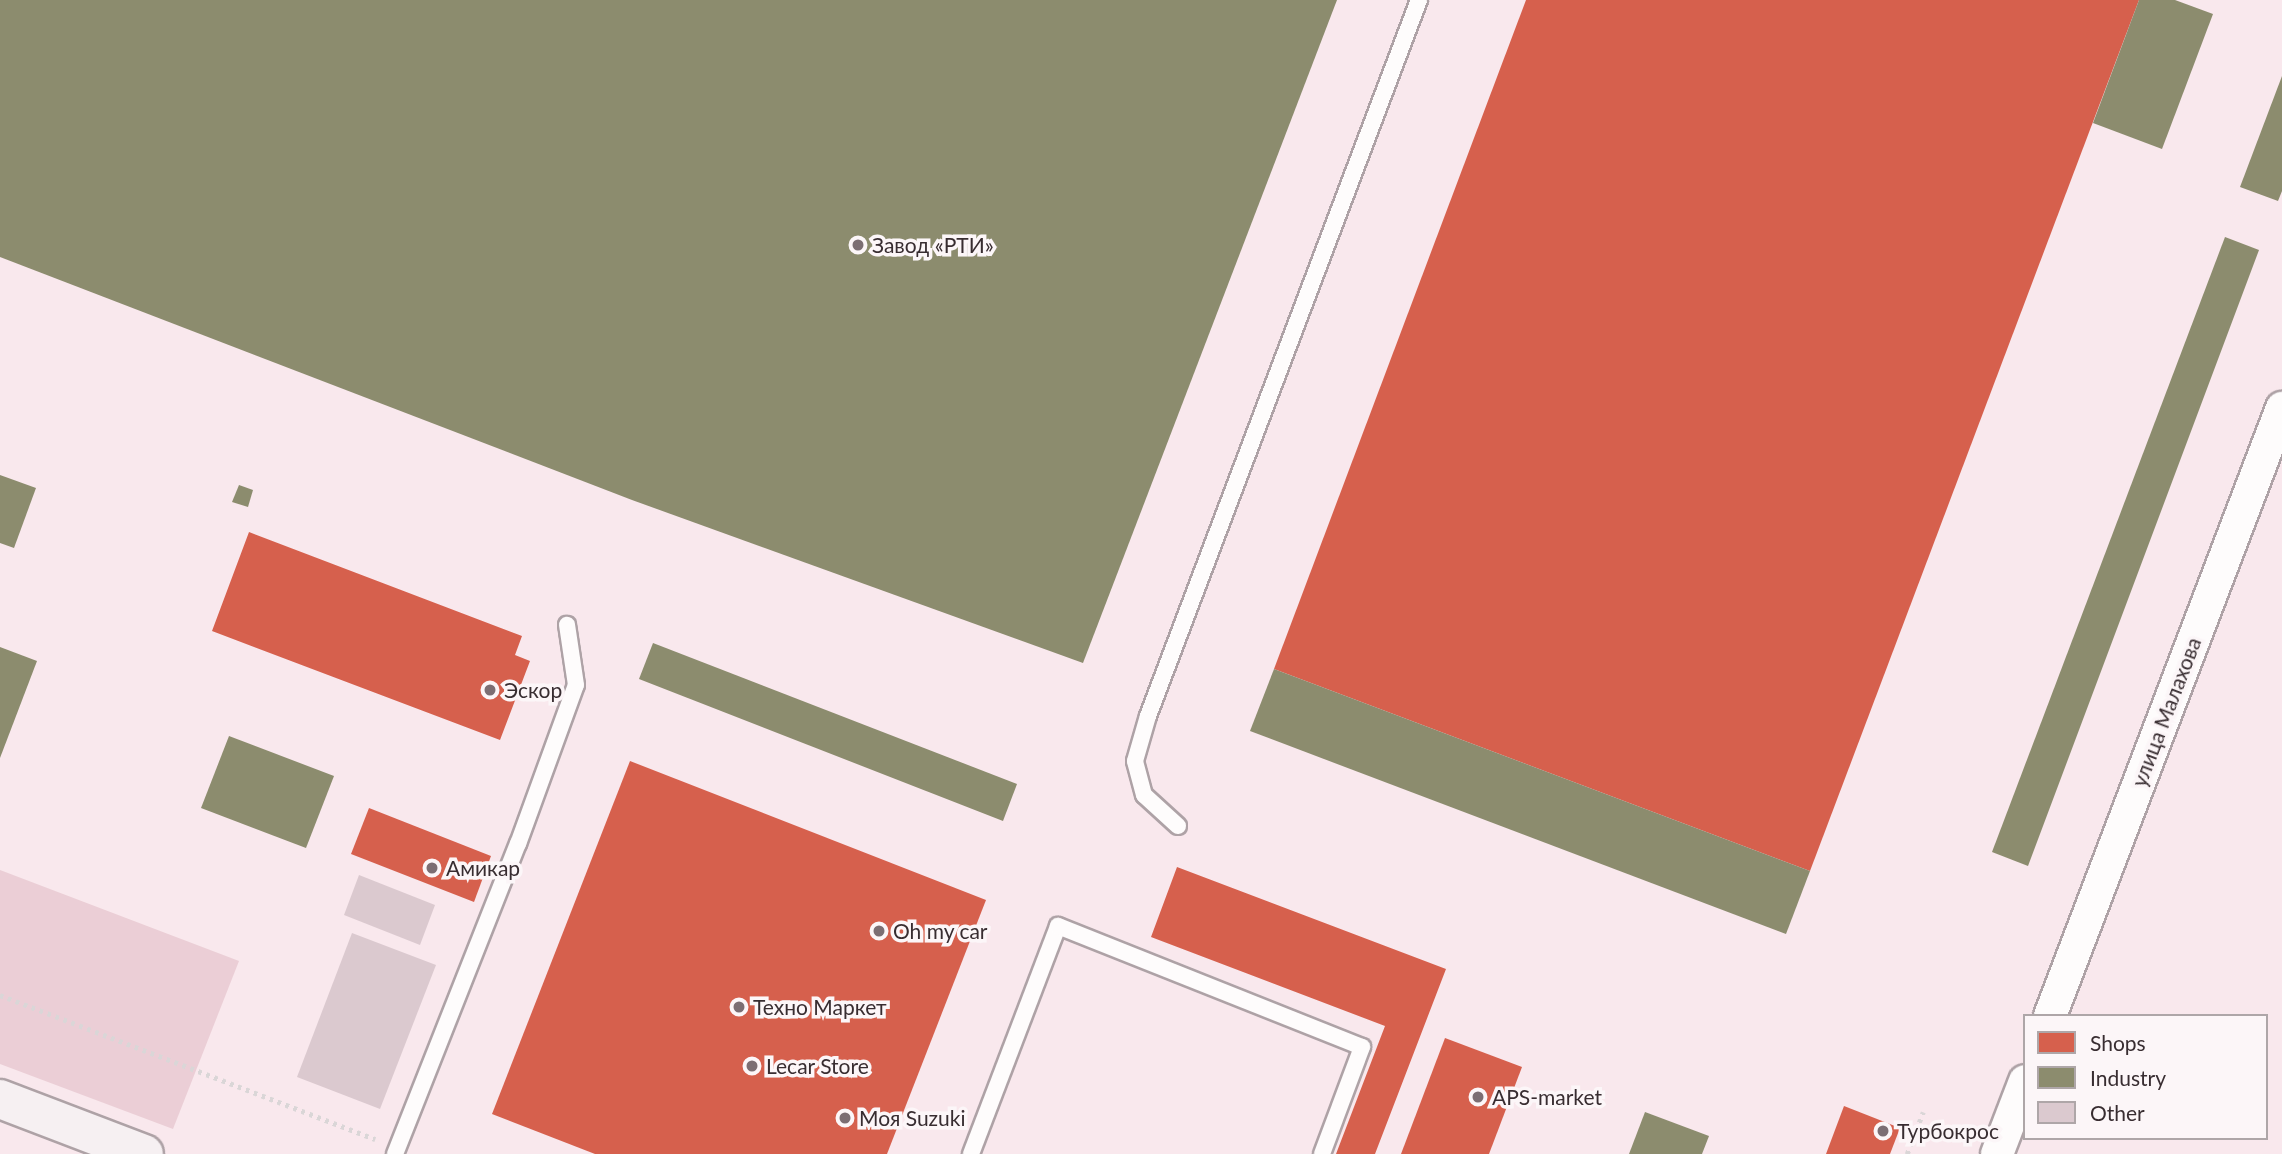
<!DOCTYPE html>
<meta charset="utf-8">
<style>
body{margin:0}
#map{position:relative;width:2282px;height:1154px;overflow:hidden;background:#f9e8ed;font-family:Lato,sans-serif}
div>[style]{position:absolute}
.green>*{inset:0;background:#ebced6}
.shops>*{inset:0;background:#d6604d}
.industry>*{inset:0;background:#8c8c6e}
.building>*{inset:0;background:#dbc9cf}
.path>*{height:4.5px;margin-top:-2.25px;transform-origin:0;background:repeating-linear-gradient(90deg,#dad6d7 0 3.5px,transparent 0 8.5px)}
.roads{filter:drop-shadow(2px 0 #aea2a6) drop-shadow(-2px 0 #aea2a6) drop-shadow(0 2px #aea2a6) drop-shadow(0 -2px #aea2a6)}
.lane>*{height:16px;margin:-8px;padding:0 8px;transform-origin:8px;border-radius:8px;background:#fefcfc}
.street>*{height:32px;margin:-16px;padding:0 16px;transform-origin:16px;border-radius:16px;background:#fefcfc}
.secondary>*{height:38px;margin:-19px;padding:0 19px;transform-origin:19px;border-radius:19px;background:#f6f0f2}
.dots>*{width:19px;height:19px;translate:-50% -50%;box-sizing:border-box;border:4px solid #fcf6f8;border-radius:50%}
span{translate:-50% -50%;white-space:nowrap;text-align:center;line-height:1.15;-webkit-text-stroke:7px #fcf6f8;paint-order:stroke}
.poi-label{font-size:21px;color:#382d31}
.left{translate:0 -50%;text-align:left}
.street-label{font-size:21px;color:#382d31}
.legend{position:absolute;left:2023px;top:1014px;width:245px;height:126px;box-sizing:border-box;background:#fcf6f8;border:2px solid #aea6a8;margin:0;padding:9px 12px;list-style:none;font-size:21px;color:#382d31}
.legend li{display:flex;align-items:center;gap:14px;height:35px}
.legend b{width:35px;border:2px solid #aea6a8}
</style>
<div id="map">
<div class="green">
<div style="clip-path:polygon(0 870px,239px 961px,173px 1129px,0 1064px)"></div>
</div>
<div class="shops">
<div style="clip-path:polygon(1526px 0,2139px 0,1810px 871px,1274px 669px)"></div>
<div style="clip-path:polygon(249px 532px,522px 636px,515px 655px,530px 661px,500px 740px,212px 631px)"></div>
<div style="clip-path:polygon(630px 761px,986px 900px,887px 1154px,595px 1154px,492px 1114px)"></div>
<div style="clip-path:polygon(369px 808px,491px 856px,474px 902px,351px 854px)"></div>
<div style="clip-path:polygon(1177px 867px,1446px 969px,1375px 1154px,1336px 1154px,1385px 1026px,1151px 937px)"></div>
<div style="clip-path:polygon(1445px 1038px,1522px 1067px,1489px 1154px,1401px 1154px)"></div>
<div style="clip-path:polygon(1844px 1106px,1900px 1128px,1890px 1154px,1826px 1154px)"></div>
</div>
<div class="industry">
<div style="clip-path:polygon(0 0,1337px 0,1083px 663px,632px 500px,0 257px)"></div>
<div style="clip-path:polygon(2139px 0,2175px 0,2213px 14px,2162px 149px,2093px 123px)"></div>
<div style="clip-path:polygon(2282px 76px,2282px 191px,2278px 201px,2240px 187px)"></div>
<div style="clip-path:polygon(2225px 237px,2259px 250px,2028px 866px,1992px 852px)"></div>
<div style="clip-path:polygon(0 475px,36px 488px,14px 548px,0 543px)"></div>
<div style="clip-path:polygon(239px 485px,253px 490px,248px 507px,232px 502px)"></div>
<div style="clip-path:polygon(653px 643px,1017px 784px,1003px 821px,639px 679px)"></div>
<div style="clip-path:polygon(0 647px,37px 661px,0 758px)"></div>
<div style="clip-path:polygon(1274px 669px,1810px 871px,1786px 934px,1250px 731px)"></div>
<div style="clip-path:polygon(229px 736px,334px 776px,306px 848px,201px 808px)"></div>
<div style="clip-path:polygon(1645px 1112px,1709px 1136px,1702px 1154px,1629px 1154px)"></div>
</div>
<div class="building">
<div style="clip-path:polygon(359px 875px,435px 905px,420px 945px,344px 915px)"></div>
<div style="clip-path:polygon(352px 933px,436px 965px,380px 1109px,297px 1077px)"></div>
</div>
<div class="path">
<div style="left:0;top:995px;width:402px;rotate:21deg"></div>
<div style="left:1907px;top:1154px;width:45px;rotate:-69.1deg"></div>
</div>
<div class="roads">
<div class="lane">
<div style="left:1178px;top:826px;width:46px;rotate:-137.6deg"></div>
<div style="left:1144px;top:795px;width:35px;rotate:-105deg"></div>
<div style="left:1135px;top:761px;width:47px;rotate:-73.9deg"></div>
<div style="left:1148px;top:716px;width:766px;rotate:-69.27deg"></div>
<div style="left:395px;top:1154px;width:334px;rotate:-68.4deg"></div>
<div style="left:518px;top:844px;width:169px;rotate:-70deg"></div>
<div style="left:576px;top:685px;width:61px;rotate:-98.5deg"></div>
<div style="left:971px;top:1154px;width:244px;rotate:-69.1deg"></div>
<div style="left:1058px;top:926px;width:327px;rotate:21.7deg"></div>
<div style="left:1362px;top:1047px;width:114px;rotate:110.5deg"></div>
</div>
<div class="street">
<div style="left:2050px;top:1016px;width:651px;rotate:-69.11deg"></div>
<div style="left:1997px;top:1154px;width:78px;rotate:-69deg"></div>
</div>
<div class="secondary">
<div style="left:0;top:1099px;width:154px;rotate:20.9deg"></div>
</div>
</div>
<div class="dots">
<div style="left:858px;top:245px;background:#7c6e73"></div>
<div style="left:490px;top:690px;background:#7c6e73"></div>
<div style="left:432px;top:868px;background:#7c6e73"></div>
<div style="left:879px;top:931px;background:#7c6e73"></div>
<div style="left:739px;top:1007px;background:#7c6e73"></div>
<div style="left:752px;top:1066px;background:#7c6e73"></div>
<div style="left:1478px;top:1097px;background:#7c6e73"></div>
<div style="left:845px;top:1118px;background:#7c6e73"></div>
<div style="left:1883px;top:1131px;background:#7c6e73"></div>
</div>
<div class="poi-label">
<span class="left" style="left:872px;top:245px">Завод «РТИ»</span>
<span class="left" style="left:504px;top:690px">Эскор</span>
<span class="left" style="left:446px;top:868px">Амикар</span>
<span class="left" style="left:893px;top:931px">Oh my car</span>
<span class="left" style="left:753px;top:1007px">Техно Маркет</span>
<span class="left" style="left:766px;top:1066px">Lecar Store</span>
<span class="left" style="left:1492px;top:1097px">АPS-market</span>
<span class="left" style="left:859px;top:1118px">Моя Suzuki</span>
<span class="left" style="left:1897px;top:1131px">Турбокрос</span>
</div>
<div class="street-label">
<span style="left:2166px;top:712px;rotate:-69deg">улица Малахова</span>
</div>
<ul class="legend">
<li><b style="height:19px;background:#d6604d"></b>Shops</li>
<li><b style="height:19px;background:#8c8c6e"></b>Industry</li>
<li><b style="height:19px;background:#dbc9cf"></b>Other</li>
</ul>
</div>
